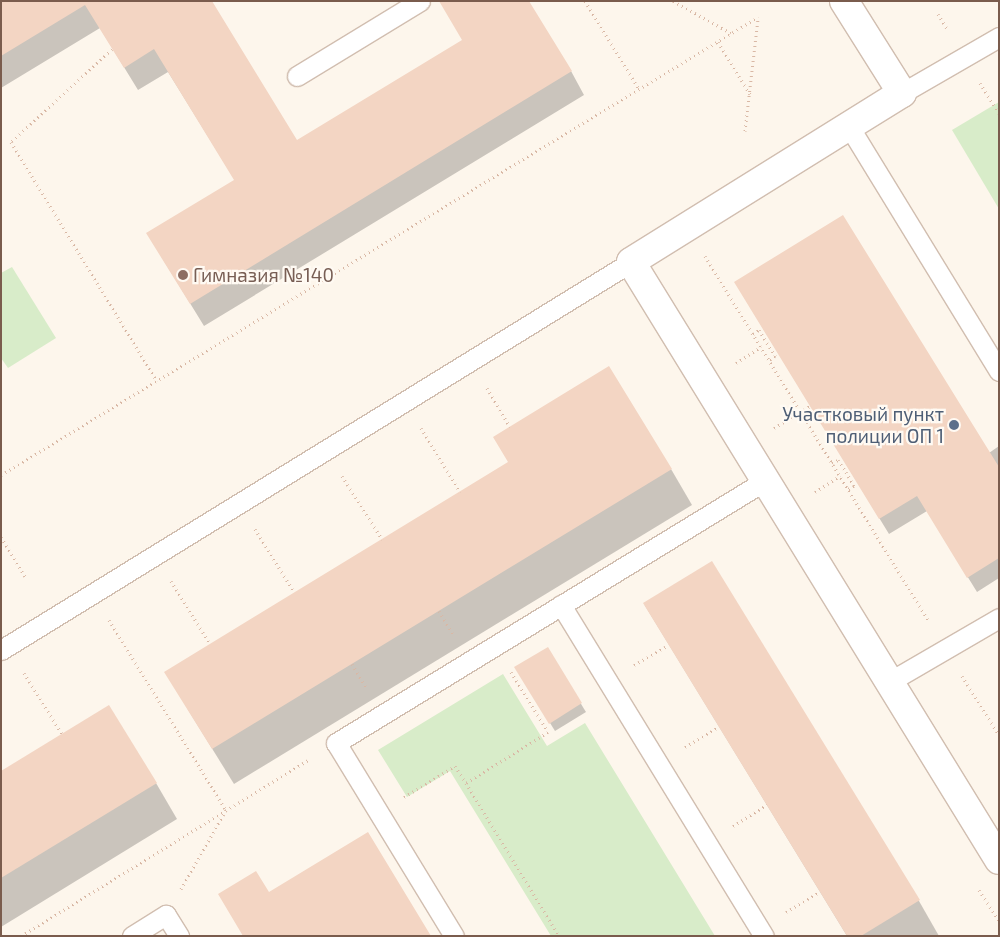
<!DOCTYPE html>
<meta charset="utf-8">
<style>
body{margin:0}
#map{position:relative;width:1000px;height:937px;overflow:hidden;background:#fdf6ec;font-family:"Exo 2",sans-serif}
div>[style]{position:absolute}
.green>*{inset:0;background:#d8ecc9}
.shadow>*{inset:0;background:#0003}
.building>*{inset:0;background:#f3d5c3}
.path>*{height:3px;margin-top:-1.5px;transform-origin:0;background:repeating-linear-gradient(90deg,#d9b8a5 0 1px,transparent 0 5px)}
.roads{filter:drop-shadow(1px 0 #d1beb0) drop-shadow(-1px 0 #d1beb0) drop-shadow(0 1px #d1beb0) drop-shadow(0 -1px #d1beb0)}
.service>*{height:19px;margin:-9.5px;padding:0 9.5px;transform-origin:9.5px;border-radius:9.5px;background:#fff}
.minor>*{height:28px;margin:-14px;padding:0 14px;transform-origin:14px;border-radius:14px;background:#fff}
.dots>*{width:14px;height:14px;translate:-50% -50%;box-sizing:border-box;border:2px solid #fffaf3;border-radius:50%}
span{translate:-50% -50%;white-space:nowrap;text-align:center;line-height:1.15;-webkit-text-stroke:4.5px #fffaf3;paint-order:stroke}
.education-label{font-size:19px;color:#785e54}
.left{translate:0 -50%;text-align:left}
.service-label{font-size:19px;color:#4e5e75}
.right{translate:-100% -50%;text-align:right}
.frame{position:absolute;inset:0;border:2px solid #7a5c4d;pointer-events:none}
</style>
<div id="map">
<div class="green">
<div style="clip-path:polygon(999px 102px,999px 209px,952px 130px)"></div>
<div style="clip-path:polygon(12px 267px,56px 338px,8px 368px,1px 358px,1px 273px)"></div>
<div style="clip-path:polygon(503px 674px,547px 746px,585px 723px,715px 936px,551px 936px,450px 771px,407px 797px,378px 750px)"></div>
</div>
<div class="shadow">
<div style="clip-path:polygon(1px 1px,210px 1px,297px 142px,571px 71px,584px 95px,204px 326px,161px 256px,235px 180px,168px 72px,138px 90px,100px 28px,1px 88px)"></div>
<div style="clip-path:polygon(744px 297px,989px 453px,999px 446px,999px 578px,977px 592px,927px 511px,889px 534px)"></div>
<div style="clip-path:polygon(509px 463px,671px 469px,692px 505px,234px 784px,187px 708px)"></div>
<div style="clip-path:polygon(644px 604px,919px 901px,939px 936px,847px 936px)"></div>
<div style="clip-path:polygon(547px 649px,586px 712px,555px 731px,516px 668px)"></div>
<div style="clip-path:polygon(1px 772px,156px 783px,177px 819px,1px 927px)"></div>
</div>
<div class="building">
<div style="clip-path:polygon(1px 1px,212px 1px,297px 140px,462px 40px,439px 1px,529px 1px,572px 71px,190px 304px,146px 233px,234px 180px,154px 49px,124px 68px,85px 5px,1px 56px)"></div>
<div style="clip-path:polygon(843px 215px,999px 467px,999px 558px,967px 578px,917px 496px,879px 519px,734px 282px)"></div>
<div style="clip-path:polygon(609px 366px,672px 469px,212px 749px,164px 672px,508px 462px,493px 437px)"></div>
<div style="clip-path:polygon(712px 561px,920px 900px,861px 936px,847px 936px,643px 603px)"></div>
<div style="clip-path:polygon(548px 647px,582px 703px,549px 724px,514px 667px)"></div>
<div style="clip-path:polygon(109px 705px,157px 783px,1px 878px,1px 771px)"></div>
<div style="clip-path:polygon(368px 832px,431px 936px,243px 936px,218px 894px,256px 871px,269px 892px)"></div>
</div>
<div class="path">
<div style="left:585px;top:1px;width:103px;rotate:58.5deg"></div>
<div style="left:673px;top:1px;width:66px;rotate:28.9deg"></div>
<div style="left:938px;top:14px;width:19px;rotate:58deg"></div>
<div style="left:718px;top:42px;width:61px;rotate:58.4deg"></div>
<div style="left:112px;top:49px;width:137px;rotate:137.4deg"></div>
<div style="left:11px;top:142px;width:280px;rotate:58.6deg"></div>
<div style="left:980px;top:83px;width:36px;rotate:58deg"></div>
<div style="left:745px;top:131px;width:114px;rotate:-83.4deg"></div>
<div style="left:705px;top:256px;width:429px;rotate:58.5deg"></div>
<div style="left:753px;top:334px;width:7px;rotate:-34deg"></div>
<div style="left:759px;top:330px;width:31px;rotate:58deg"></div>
<div style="left:775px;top:356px;width:7px;rotate:146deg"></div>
<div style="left:736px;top:363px;width:30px;rotate:-33deg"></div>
<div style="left:487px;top:388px;width:45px;rotate:59.5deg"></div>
<div style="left:421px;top:428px;width:75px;rotate:58.6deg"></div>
<div style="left:774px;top:428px;width:42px;rotate:-31.4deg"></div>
<div style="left:832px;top:463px;width:7px;rotate:-27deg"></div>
<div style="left:838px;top:460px;width:14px;rotate:56deg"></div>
<div style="left:846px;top:472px;width:16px;rotate:60deg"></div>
<div style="left:854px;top:486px;width:7px;rotate:153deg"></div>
<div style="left:1px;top:475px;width:885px;rotate:-31.17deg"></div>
<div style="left:342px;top:476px;width:75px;rotate:57.6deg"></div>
<div style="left:815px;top:492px;width:30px;rotate:-33deg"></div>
<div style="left:255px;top:529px;width:74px;rotate:58.2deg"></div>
<div style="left:1px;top:537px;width:48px;rotate:58.6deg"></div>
<div style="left:171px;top:581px;width:74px;rotate:58.2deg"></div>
<div style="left:439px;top:611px;width:27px;rotate:59deg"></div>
<div style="left:109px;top:620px;width:223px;rotate:58.4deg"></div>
<div style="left:226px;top:810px;width:91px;rotate:119.7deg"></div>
<div style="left:352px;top:664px;width:27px;rotate:59deg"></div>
<div style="left:634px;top:665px;width:39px;rotate:-30deg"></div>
<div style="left:511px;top:672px;width:70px;rotate:58.3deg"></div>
<div style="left:548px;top:732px;width:97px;rotate:148.1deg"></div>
<div style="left:466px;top:783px;width:179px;rotate:58.7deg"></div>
<div style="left:24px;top:673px;width:72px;rotate:58.1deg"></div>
<div style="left:962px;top:676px;width:70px;rotate:57.9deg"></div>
<div style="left:685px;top:747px;width:39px;rotate:-31deg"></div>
<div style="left:404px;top:797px;width:60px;rotate:-31.3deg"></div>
<div style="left:455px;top:766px;width:20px;rotate:57deg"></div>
<div style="left:733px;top:826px;width:40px;rotate:-32deg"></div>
<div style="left:979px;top:890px;width:37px;rotate:57deg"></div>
<div style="left:786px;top:912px;width:39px;rotate:-31deg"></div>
<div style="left:21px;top:936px;width:339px;rotate:-31.5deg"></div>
</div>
<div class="roads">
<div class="service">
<div style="left:297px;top:76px;width:144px;rotate:-31.4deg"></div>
<div style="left:902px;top:93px;width:112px;rotate:-30deg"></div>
<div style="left:850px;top:128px;width:285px;rotate:58.5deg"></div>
<div style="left:561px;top:605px;width:388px;rotate:58.5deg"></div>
<div style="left:1px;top:650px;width:740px;rotate:-31.63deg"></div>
<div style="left:889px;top:682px;width:127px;rotate:-30.2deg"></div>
<div style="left:132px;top:936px;width:40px;rotate:-32deg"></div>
<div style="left:166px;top:915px;width:25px;rotate:58deg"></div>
<div style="left:454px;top:936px;width:226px;rotate:-121.4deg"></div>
<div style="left:336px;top:743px;width:504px;rotate:-31.45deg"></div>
</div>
<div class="minor">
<div style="left:844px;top:1px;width:109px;rotate:57.8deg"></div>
<div style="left:902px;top:93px;width:319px;rotate:148.1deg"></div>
<div style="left:631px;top:262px;width:702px;rotate:58.39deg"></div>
</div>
</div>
<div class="dots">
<div style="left:183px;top:275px;background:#8d6e63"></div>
<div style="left:954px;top:425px;background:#5c6f8a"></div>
</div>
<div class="education-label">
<span class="left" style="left:193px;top:275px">Гимназия №140</span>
</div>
<div class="service-label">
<span class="right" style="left:944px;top:425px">Участковый пункт<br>полиции ОП 1</span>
</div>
<div class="frame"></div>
</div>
